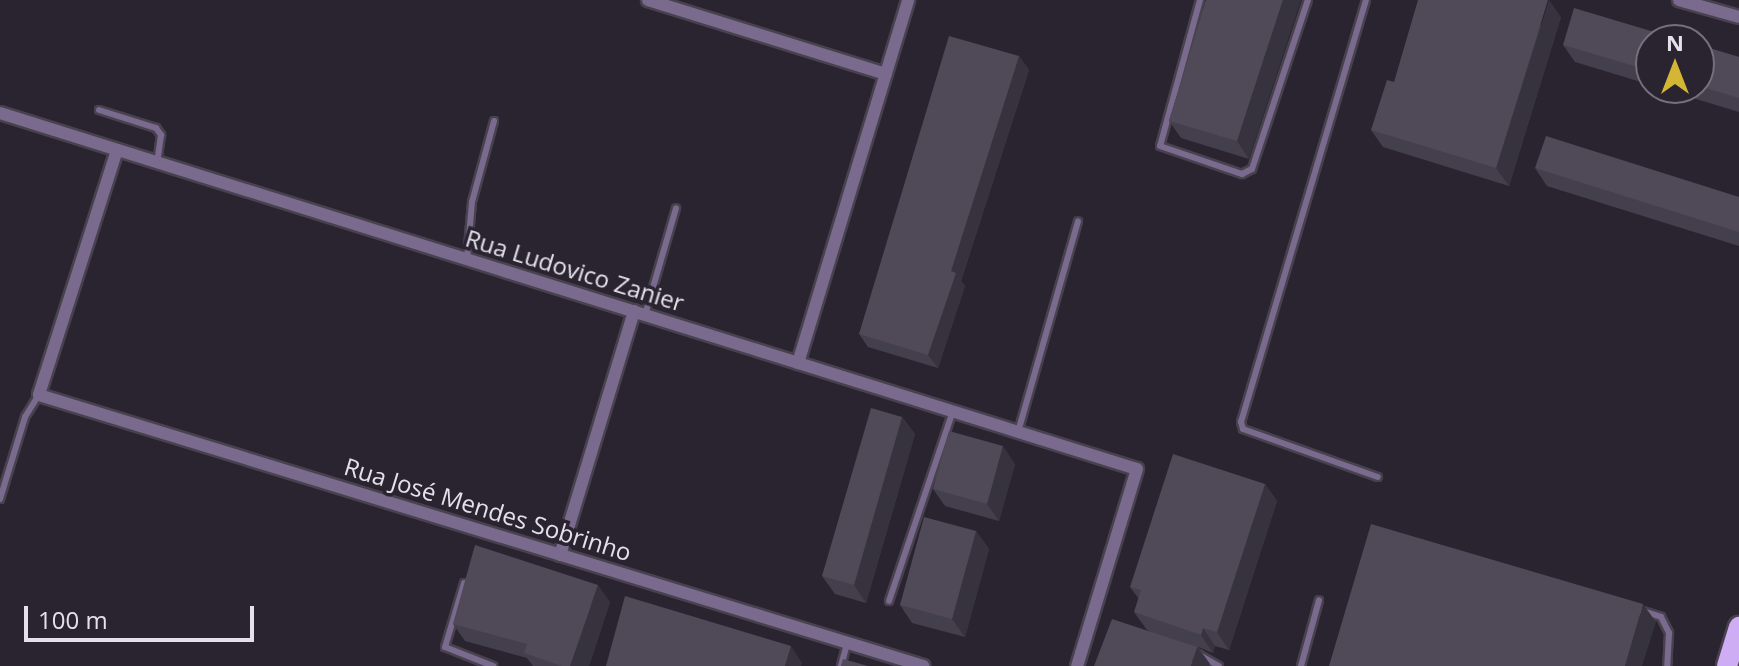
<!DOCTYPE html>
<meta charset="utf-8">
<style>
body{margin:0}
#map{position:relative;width:1739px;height:666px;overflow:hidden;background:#2a2431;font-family:"Open Sans",sans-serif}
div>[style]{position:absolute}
.roads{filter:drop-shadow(2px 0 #48424f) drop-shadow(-2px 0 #48424f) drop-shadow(0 2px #48424f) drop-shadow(0 -2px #48424f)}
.lane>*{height:6px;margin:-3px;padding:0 3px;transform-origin:3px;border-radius:3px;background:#7a6a8d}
.street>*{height:12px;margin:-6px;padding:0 6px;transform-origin:6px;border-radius:6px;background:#7a6a8d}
.primary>*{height:20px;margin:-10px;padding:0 10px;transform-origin:10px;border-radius:10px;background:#ceadf5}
.wall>*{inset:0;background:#443f4c}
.shaded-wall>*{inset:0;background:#37333e}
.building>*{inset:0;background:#4f4958}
span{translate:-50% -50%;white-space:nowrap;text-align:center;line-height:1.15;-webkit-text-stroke:7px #2a2431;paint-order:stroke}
.street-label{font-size:24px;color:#e5e1ea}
.north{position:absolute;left:1635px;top:24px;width:80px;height:80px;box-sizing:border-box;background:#2a2431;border:2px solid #75707b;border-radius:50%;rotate:0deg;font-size:22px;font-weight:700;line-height:32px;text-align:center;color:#e5e1ea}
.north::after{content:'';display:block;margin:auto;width:28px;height:36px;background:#d4b635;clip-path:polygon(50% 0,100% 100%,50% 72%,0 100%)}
.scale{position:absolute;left:24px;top:606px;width:230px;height:36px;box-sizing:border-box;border:4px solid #e5e1ea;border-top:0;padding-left:10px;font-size:24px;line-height:28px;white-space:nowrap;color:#e5e1ea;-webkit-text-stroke:6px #2a2431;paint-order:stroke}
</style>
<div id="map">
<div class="roads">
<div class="lane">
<div style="left:1200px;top:0;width:151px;rotate:105.3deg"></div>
<div style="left:1160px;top:146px;width:87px;rotate:18.9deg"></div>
<div style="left:1242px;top:174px;width:11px;rotate:-27deg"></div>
<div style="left:1252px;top:169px;width:178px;rotate:-71.7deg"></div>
<div style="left:1366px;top:0;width:440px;rotate:106.5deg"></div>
<div style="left:1241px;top:422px;width:7px;rotate:74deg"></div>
<div style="left:1243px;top:429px;width:143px;rotate:19.6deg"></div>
<div style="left:99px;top:110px;width:60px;rotate:17.5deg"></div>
<div style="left:156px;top:128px;width:9px;rotate:54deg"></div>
<div style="left:161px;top:135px;width:27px;rotate:98deg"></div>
<div style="left:467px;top:259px;width:57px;rotate:-85deg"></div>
<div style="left:472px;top:202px;width:84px;rotate:-74.8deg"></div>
<div style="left:645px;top:315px;width:111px;rotate:-73.8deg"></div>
<div style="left:1018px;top:432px;width:219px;rotate:-74.1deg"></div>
<div style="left:0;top:499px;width:86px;rotate:-73deg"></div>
<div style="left:25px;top:417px;width:26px;rotate:-58deg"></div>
<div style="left:464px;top:583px;width:67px;rotate:106.5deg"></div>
<div style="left:445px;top:647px;width:52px;rotate:21.6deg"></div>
<div style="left:889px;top:601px;width:200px;rotate:-71.4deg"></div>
<div style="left:1643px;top:611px;width:19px;rotate:18deg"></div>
<div style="left:1661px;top:617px;width:18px;rotate:63deg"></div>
<div style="left:1669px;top:633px;width:33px;rotate:93deg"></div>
<div style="left:1198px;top:654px;width:24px;rotate:30deg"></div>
<div style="left:841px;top:666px;width:24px;rotate:-75deg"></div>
<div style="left:1301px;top:666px;width:68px;rotate:-74.7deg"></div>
</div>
<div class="street">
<div style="left:648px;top:0;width:249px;rotate:17.3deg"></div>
<div style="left:1679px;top:0;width:62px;rotate:15.8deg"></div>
<div style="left:0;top:113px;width:1191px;rotate:17.39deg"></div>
<div style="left:1137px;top:469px;width:206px;rotate:106.9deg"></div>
<div style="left:117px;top:150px;width:257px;rotate:107.7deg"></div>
<div style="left:39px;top:395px;width:925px;rotate:17.04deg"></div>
<div style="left:798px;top:363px;width:379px;rotate:-73.1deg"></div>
<div style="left:560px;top:555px;width:255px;rotate:-73.1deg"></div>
</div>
<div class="primary">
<div style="left:1727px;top:666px;width:41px;rotate:-72.9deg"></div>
</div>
</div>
<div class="wall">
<div style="clip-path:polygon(1206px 0,1249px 159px,1181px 138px,1169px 121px)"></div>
<div style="clip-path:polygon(1561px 17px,1509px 186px,1383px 147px,1371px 130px,1394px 82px)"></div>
<div style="clip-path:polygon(1651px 40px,1651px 85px,1575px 62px,1563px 45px)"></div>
<div style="clip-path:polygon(1699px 45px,1739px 57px,1739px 112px,1660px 88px,1699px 88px)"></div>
<div style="clip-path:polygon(1019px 56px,1029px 70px,961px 281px,965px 286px,938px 368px,868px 347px,859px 334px)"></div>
<div style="clip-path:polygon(1535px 168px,1739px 197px,1739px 246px,1547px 186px)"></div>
<div style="clip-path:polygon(902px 417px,915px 434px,866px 603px,835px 594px,822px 576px)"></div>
<div style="clip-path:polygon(1015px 464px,999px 521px,945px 506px,933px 489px)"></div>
<div style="clip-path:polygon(1265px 484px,1277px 501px,1229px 650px,1215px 646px,1213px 653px,1198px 647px,1210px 664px,1147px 630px,1134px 612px,1139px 599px,1130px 587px)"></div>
<div style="clip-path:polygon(976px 531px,989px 549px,965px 637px,912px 623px,900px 605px)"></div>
<div style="clip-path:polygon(610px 602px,589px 666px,533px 666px,527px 658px,465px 641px,453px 624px)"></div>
</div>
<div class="shaded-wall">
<div style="clip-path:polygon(1283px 0,1301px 0,1249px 159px,1237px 141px)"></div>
<div style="clip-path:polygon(1549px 0,1561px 17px,1509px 186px,1496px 168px)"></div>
<div style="clip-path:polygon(1019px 56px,1029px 70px,961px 281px,965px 286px,938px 368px,928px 355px,951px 271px)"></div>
<div style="clip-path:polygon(902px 417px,915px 434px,866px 603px,854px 585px)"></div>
<div style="clip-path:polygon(1003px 446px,1015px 464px,999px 521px,987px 504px)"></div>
<div style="clip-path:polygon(1265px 484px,1277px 501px,1229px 650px,1217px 632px)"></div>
<div style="clip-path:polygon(976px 531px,989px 549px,965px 637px,952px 619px)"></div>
<div style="clip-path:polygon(598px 585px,610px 602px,589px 666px,570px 666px)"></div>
<div style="clip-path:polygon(1643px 604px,1656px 622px,1642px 666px,1625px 666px)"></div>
<div style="clip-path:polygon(1203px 628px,1215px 646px,1213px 653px,1201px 635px)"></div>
<div style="clip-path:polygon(791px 646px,802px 663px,801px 666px,785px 666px)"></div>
<div style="clip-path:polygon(1197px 647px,1210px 664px,1209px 666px,1191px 666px)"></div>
</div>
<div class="building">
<div style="clip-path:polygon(1206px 0,1283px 0,1237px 141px,1169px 121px)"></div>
<div style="clip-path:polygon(1418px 0,1548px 0,1496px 168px,1371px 130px,1387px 80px,1394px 82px)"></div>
<div style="clip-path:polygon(1574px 8px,1681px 40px,1651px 40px,1651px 71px,1563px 45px)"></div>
<div style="clip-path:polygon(949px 36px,1019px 56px,951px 271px,956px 273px,928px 355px,859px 334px)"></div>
<div style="clip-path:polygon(1699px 45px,1739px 57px,1739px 98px,1699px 86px)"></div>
<div style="clip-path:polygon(1546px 136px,1739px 197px,1739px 232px,1535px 168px)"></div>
<div style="clip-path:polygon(871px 408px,902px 417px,854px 585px,822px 576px)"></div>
<div style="clip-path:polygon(949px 431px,1003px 446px,987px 504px,933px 489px)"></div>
<div style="clip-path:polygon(1173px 454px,1265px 484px,1217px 632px,1203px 628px,1201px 635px,1134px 612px,1141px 590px,1130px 587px)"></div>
<div style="clip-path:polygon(924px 517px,976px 531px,952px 619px,900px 605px)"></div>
<div style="clip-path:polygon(1371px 524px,1643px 604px,1625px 666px,1329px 666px)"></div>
<div style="clip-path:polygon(475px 545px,598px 585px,570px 666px,562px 666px,524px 653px,527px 644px,453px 624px)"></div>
<div style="clip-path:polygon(625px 596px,791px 646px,785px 666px,606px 666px)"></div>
<div style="clip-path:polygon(1112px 619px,1197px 647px,1191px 666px,1094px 666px)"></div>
<div style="clip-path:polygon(843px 659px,868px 666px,841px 666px)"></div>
</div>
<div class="street-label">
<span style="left:575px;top:270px;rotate:17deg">Rua Ludovico Zanier</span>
<span style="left:488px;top:509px;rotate:17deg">Rua José Mendes Sobrinho</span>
</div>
<div class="north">N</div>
<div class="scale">100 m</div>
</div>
